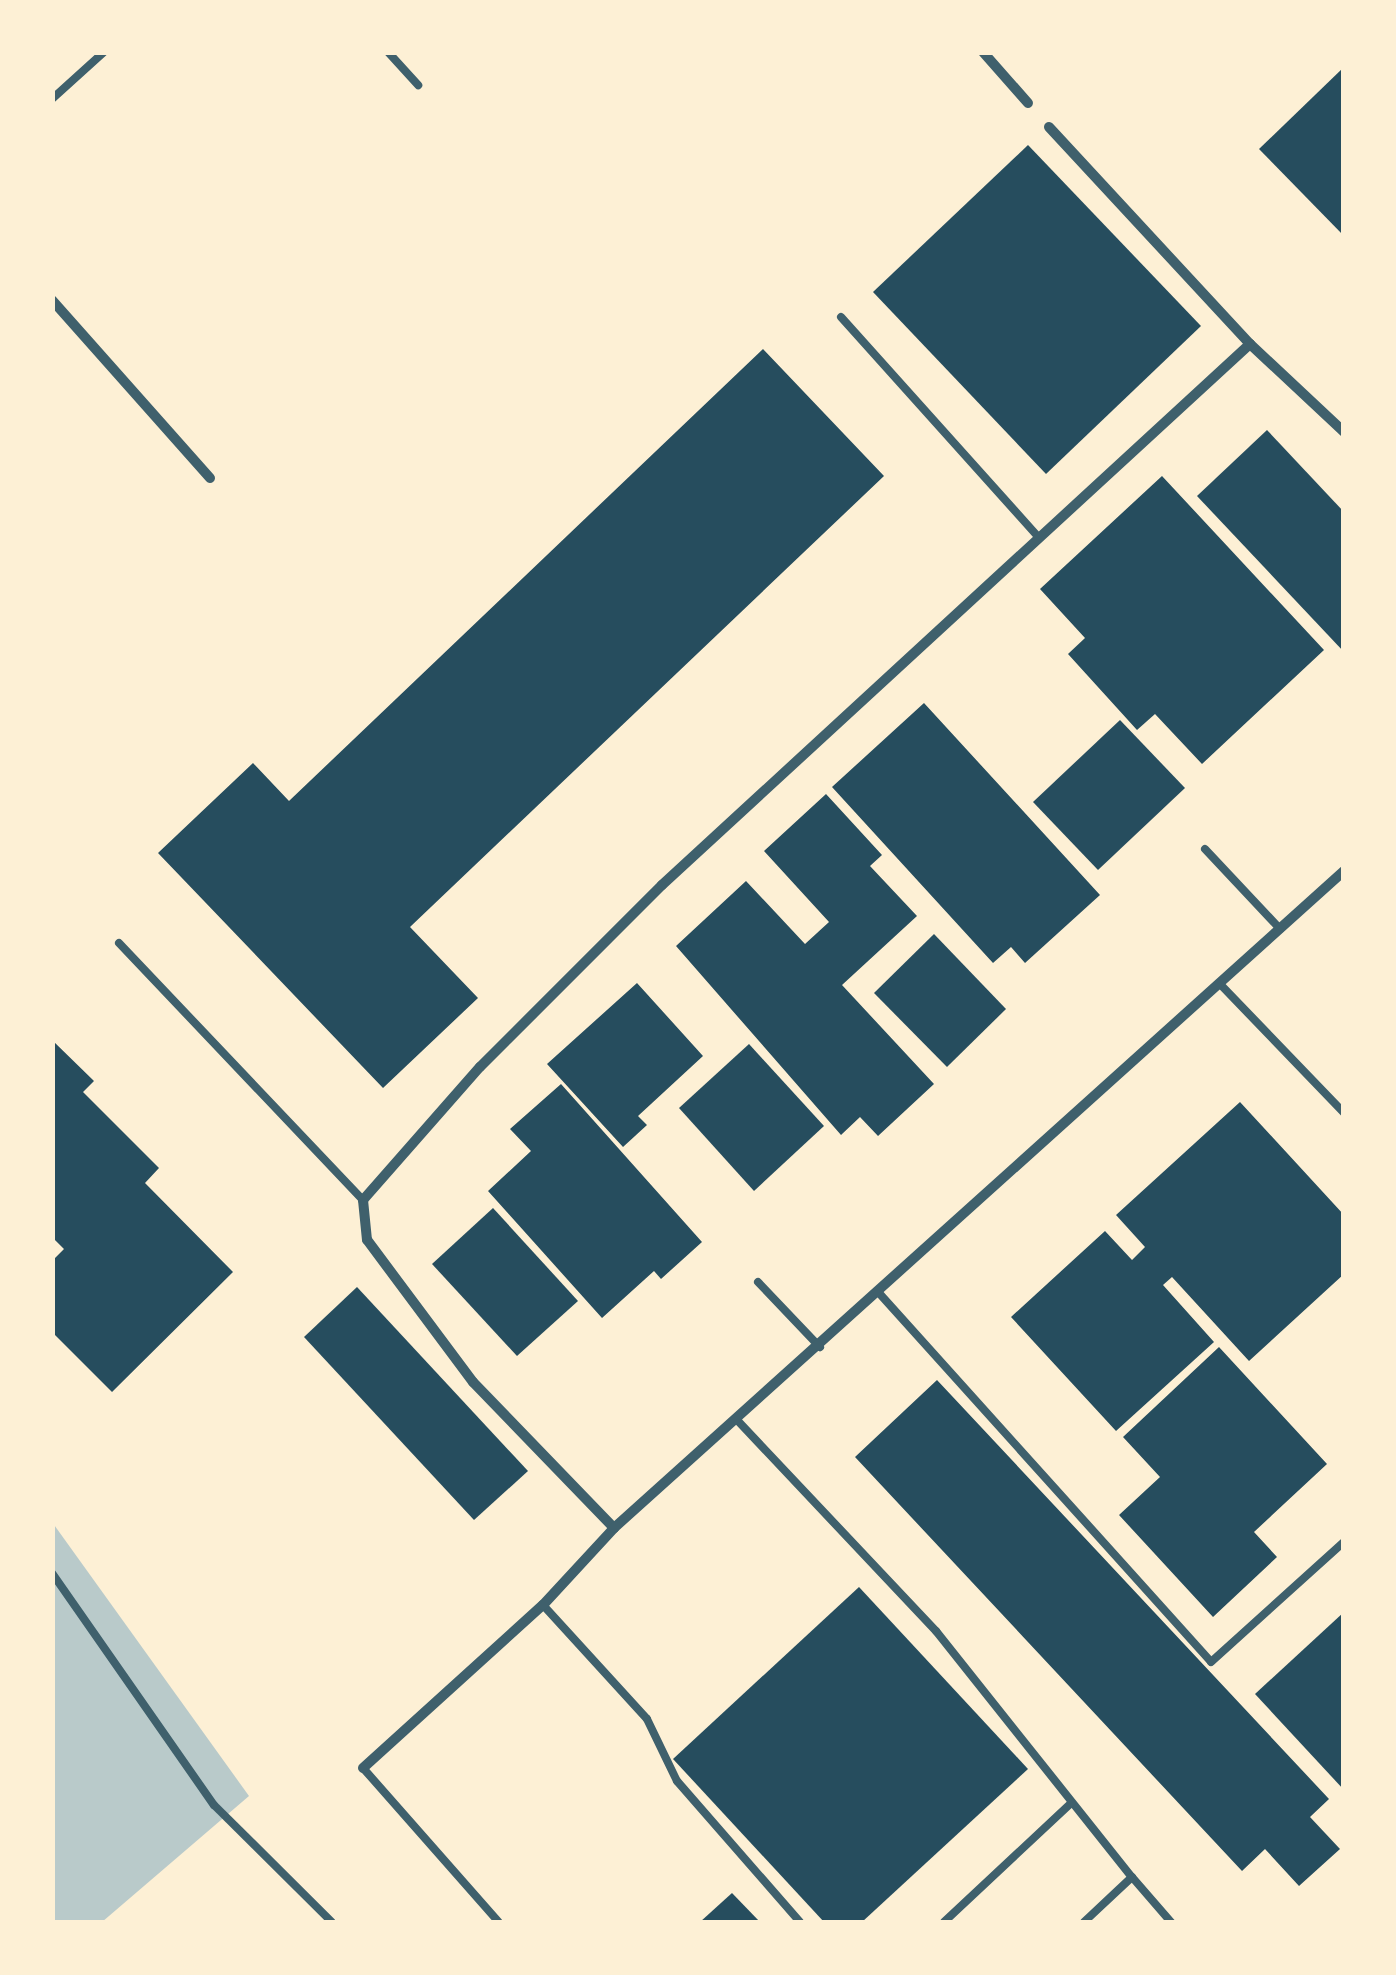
<!DOCTYPE html>
<style>
body{margin:0}
#map{position:relative;width:1396px;height:1975px;overflow:hidden;background:#fdf0d5;font-family:Karla,sans-serif}
div>[style]{position:absolute}
.green>*{inset:0;background:#b9caca}
.building>*{inset:0;background:#264d5e}
.service>*{height:8px;margin:-4px;padding:0 4px;transform-origin:4px;border-radius:4px;background:#3f606c}
.minor>*{height:10px;margin:-5px;padding:0 5px;transform-origin:5px;border-radius:5px;background:#3f606c}
span{translate:-50% -50%;white-space:nowrap;text-align:center;line-height:1.15;-webkit-text-stroke:8px #fdf0d5;paint-order:stroke}
.frame{position:absolute;inset:0;border:55px solid #fdf0d5;pointer-events:none}
</style>
<div id="map">
<div class="green">
<div style="clip-path:polygon(52px 1522px,249px 1796px,102px 1922px,53px 1922px)"></div>
</div>
<div class="building">
<div style="clip-path:polygon(1344px 67px,1344px 236px,1259px 149px)"></div>
<div style="clip-path:polygon(1028px 145px,1201px 326px,1046px 474px,873px 292px)"></div>
<div style="clip-path:polygon(763px 349px,884px 476px,410px 927px,478px 998px,383px 1088px,158px 853px,253px 763px,289px 801px)"></div>
<div style="clip-path:polygon(1267px 430px,1344px 512px,1344px 652px,1197px 496px)"></div>
<div style="clip-path:polygon(1162px 476px,1324px 650px,1202px 764px,1155px 714px,1137px 730px,1068px 654px,1085px 638px,1040px 589px)"></div>
<div style="clip-path:polygon(924px 703px,1100px 895px,1025px 963px,1011px 947px,993px 963px,832px 787px)"></div>
<div style="clip-path:polygon(1120px 720px,1185px 788px,1098px 870px,1033px 802px)"></div>
<div style="clip-path:polygon(826px 794px,882px 855px,870px 866px,917px 916px,842px 985px,934px 1084px,878px 1136px,860px 1117px,841px 1135px,676px 946px,746px 881px,805px 944px,829px 922px,764px 851px)"></div>
<div style="clip-path:polygon(934px 934px,1006px 1009px,947px 1067px,874px 993px)"></div>
<div style="clip-path:polygon(637px 983px,703px 1056px,638px 1116px,647px 1125px,623px 1147px,547px 1064px)"></div>
<div style="clip-path:polygon(52px 1040px,94px 1081px,83px 1092px,159px 1168px,145px 1183px,233px 1272px,112px 1392px,52px 1332px,52px 1261px,64px 1249px,52px 1237px)"></div>
<div style="clip-path:polygon(749px 1044px,824px 1126px,754px 1191px,679px 1108px)"></div>
<div style="clip-path:polygon(561px 1084px,702px 1242px,661px 1279px,654px 1271px,602px 1318px,488px 1191px,531px 1151px,510px 1129px)"></div>
<div style="clip-path:polygon(1240px 1102px,1344px 1215px,1344px 1274px,1249px 1361px,1172px 1277px,1163px 1285px,1214px 1342px,1116px 1431px,1011px 1317px,1105px 1231px,1132px 1260px,1145px 1247px,1116px 1215px)"></div>
<div style="clip-path:polygon(493px 1208px,578px 1301px,517px 1356px,432px 1264px)"></div>
<div style="clip-path:polygon(357px 1287px,528px 1471px,474px 1520px,304px 1337px)"></div>
<div style="clip-path:polygon(1219px 1347px,1327px 1464px,1254px 1532px,1277px 1557px,1213px 1617px,1119px 1515px,1160px 1477px,1123px 1437px)"></div>
<div style="clip-path:polygon(937px 1380px,1329px 1799px,1310px 1817px,1340px 1849px,1299px 1886px,1265px 1849px,1242px 1871px,855px 1457px)"></div>
<div style="clip-path:polygon(859px 1587px,1028px 1769px,862px 1922px,824px 1922px,673px 1759px)"></div>
<div style="clip-path:polygon(1344px 1612px,1344px 1790px,1255px 1694px)"></div>
<div style="clip-path:polygon(732px 1893px,760px 1922px,700px 1922px)"></div>
</div>
<div class="service">
<div style="left:388px;top:52px;width:45px;rotate:47.7deg"></div>
<div style="left:52px;top:99px;width:70px;rotate:-42.1deg"></div>
<div style="left:841px;top:317px;width:297px;rotate:48.1deg"></div>
<div style="left:1205px;top:849px;width:110px;rotate:46.8deg"></div>
<div style="left:119px;top:943px;width:354px;rotate:46.5deg"></div>
<div style="left:1220px;top:984px;width:179px;rotate:46.1deg"></div>
<div style="left:758px;top:1282px;width:90px;rotate:46.4deg"></div>
<div style="left:879px;top:1293px;width:496px;rotate:48deg"></div>
<div style="left:1211px;top:1662px;width:179px;rotate:-42.1deg"></div>
<div style="left:738px;top:1421px;width:289px;rotate:46.7deg"></div>
<div style="left:936px;top:1631px;width:315px;rotate:51.5deg"></div>
<div style="left:1132px;top:1877px;width:66px;rotate:136.8deg"></div>
<div style="left:52px;top:1573px;width:283px;rotate:55.1deg"></div>
<div style="left:214px;top:1805px;width:166px;rotate:44.8deg"></div>
<div style="left:543px;top:1605px;width:154px;rotate:47.6deg"></div>
<div style="left:647px;top:1719px;width:69px;rotate:64.2deg"></div>
<div style="left:677px;top:1781px;width:187px;rotate:48.9deg"></div>
<div style="left:363px;top:1768px;width:205px;rotate:48.6deg"></div>
<div style="left:1132px;top:1877px;width:60px;rotate:49.1deg"></div>
<div style="left:944px;top:1922px;width:174px;rotate:-43.1deg"></div>
</div>
<div class="minor">
<div style="left:983px;top:52px;width:68px;rotate:48.6deg"></div>
<div style="left:1049px;top:127px;width:296px;rotate:47.2deg"></div>
<div style="left:1250px;top:344px;width:129px;rotate:43.1deg"></div>
<div style="left:52px;top:300px;width:238px;rotate:48.4deg"></div>
<div style="left:614px;top:1528px;width:203px;rotate:-134deg"></div>
<div style="left:473px;top:1382px;width:177px;rotate:-126.7deg"></div>
<div style="left:367px;top:1240px;width:40px;rotate:-95.7deg"></div>
<div style="left:363px;top:1200px;width:177px;rotate:-48.7deg"></div>
<div style="left:480px;top:1067px;width:257px;rotate:-45deg"></div>
<div style="left:662px;top:885px;width:799px;rotate:-42.62deg"></div>
<div style="left:363px;top:1768px;width:243px;rotate:-42.2deg"></div>
<div style="left:543px;top:1605px;width:105px;rotate:-47.3deg"></div>
<div style="left:614px;top:1528px;width:982px;rotate:-41.99deg"></div>
</div>
<div class="frame"></div>
</div>
